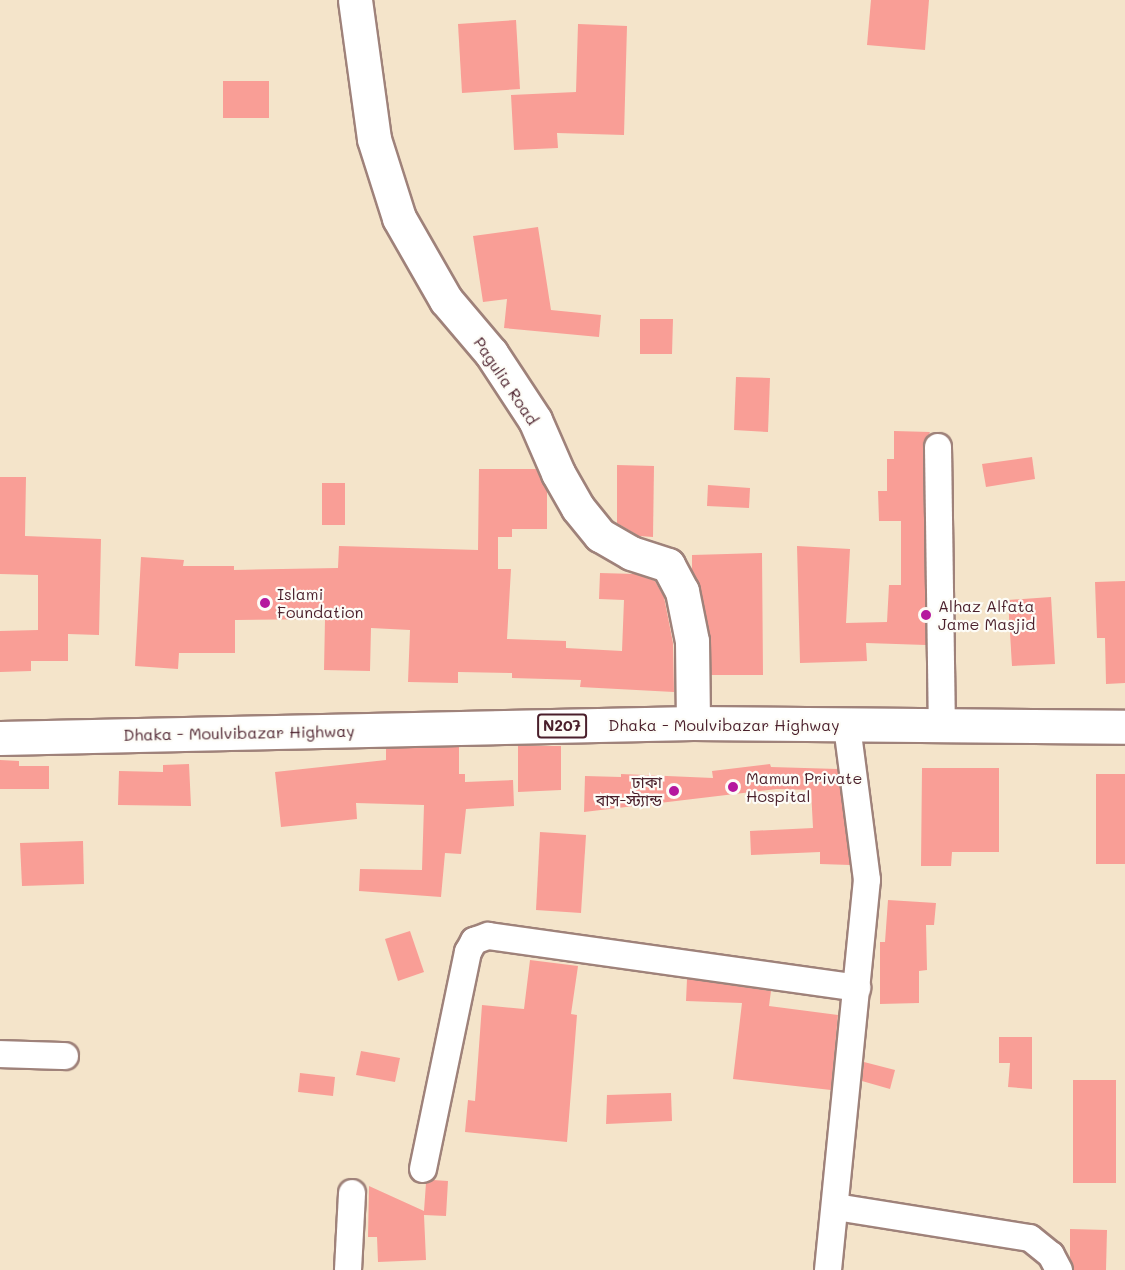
<!DOCTYPE html>
<meta charset="utf-8">
<style>
body{margin:0}
#map{position:relative;width:1125px;height:1270px;overflow:hidden;background:#f4e4ca;font-family:Mali,"Noto Sans Bengali",sans-serif}
div>[style]{position:absolute}
.building>*{inset:0;background:#f99e96}
.roads{filter:drop-shadow(2px 0 #9f827a) drop-shadow(-2px 0 #9f827a) drop-shadow(0 2px #9f827a) drop-shadow(0 -2px #9f827a)}
.street>*{height:26px;margin:-13px;padding:0 13px;transform-origin:13px;border-radius:13px;background:#fff}
.secondary>*{height:33px;margin:-16.5px;padding:0 16.5px;transform-origin:16.5px;border-radius:16.5px;background:#fff}
.highway>*{height:33px;margin:-16.5px;padding:0 16.5px;transform-origin:16.5px;border-radius:16.5px;background:#fff}
.dots>*{width:16px;height:16px;translate:-50% -50%;box-sizing:border-box;border:3px solid #fdfcf7;border-radius:50%}
span{translate:-50% -50%;white-space:nowrap;text-align:center;line-height:1.15;-webkit-text-stroke:4.5px #fdfcf7;paint-order:stroke}
.shield-label span{padding:2px 4px;background:#fdfcf7;border:2px solid;border-radius:4px;-webkit-text-stroke-width:0}
.shield-label{font-size:15px;color:#4a1f2b;font-weight:700}
.street-label{font-size:16px;color:#4a1f2b}
.poi-label{font-size:16px;color:#4a1f2b}
.left{translate:0 -50%;text-align:left}
.right{translate:-100% -50%;text-align:right}
</style>
<div id="map">
<div class="building">
<div style="clip-path:polygon(871px 0,929px 0,925px 50px,867px 45px)"></div>
<div style="clip-path:polygon(516px 20px,520px 89px,462px 93px,458px 24px)"></div>
<div style="clip-path:polygon(578px 24px,627px 26px,624px 135px,557px 133px,558px 148px,514px 150px,511px 95px,576px 92px)"></div>
<div style="clip-path:polygon(223px 81px,269px 81px,269px 118px,223px 118px)"></div>
<div style="clip-path:polygon(538px 227px,551px 310px,601px 315px,599px 337px,504px 328px,507px 299px,483px 302px,473px 236px)"></div>
<div style="clip-path:polygon(640px 319px,673px 319px,672px 354px,640px 354px)"></div>
<div style="clip-path:polygon(736px 377px,770px 378px,768px 432px,734px 430px)"></div>
<div style="clip-path:polygon(894px 431px,930px 432px,923px 447px,926px 645px,866px 643px,867px 661px,800px 663px,797px 546px,850px 549px,846px 623px,887px 622px,889px 585px,901px 585px,901px 521px,879px 521px,878px 491px,887px 491px,887px 459px,894px 459px)"></div>
<div style="clip-path:polygon(1032px 457px,1035px 479px,986px 487px,982px 464px)"></div>
<div style="clip-path:polygon(617px 465px,654px 466px,653px 537px,639px 536px,617px 523px)"></div>
<div style="clip-path:polygon(479px 469px,536px 469px,547px 491px,547px 529px,512px 529px,512px 537px,498px 537px,498px 569px,511px 569px,507px 639px,566px 641px,566px 648px,622px 651px,624px 600px,599px 599px,600px 573px,635px 574px,655px 581px,664px 597px,673px 643px,674px 692px,580px 687px,581px 680px,512px 678px,512px 673px,458px 672px,458px 683px,408px 682px,410px 630px,371px 628px,370px 671px,324px 670px,325px 619px,235px 620px,235px 653px,179px 653px,178px 669px,135px 666px,141px 557px,184px 560px,183px 566px,234px 566px,234px 570px,338px 568px,339px 546px,478px 550px)"></div>
<div style="clip-path:polygon(0 477px,26px 477px,25px 536px,101px 539px,99px 635px,68px 634px,68px 661px,31px 661px,31px 671px,0 672px,0 631px,38px 630px,38px 575px,0 574px)"></div>
<div style="clip-path:polygon(322px 483px,345px 483px,345px 525px,322px 525px)"></div>
<div style="clip-path:polygon(708px 485px,750px 488px,749px 508px,707px 506px)"></div>
<div style="clip-path:polygon(762px 553px,763px 675px,711px 675px,710px 637px,700px 587px,692px 571px,692px 555px)"></div>
<div style="clip-path:polygon(1125px 581px,1125px 683px,1106px 684px,1105px 638px,1097px 638px,1095px 582px)"></div>
<div style="clip-path:polygon(1051px 597px,1055px 664px,1012px 666px,1008px 600px)"></div>
<div style="clip-path:polygon(518px 746px,561px 746px,561px 790px,518px 792px)"></div>
<div style="clip-path:polygon(459px 747px,459px 774px,465px 774px,465px 782px,513px 780px,514px 806px,466px 809px,461px 854px,445px 853px,441px 897px,359px 891px,360px 869px,422px 870px,424px 805px,356px 803px,357px 819px,281px 827px,275px 772px,386px 760px,386px 748px)"></div>
<div style="clip-path:polygon(0 760px,19px 761px,19px 766px,49px 766px,49px 789px,0 789px)"></div>
<div style="clip-path:polygon(189px 764px,191px 806px,118px 805px,119px 771px,163px 772px,163px 765px)"></div>
<div style="clip-path:polygon(770px 764px,771px 767px,838px 769px,850px 865px,820px 864px,820px 852px,751px 855px,750px 831px,813px 828px,811px 790px,777px 789px,584px 812px,585px 776px,621px 777px,621px 774px,713px 778px,712px 771px)"></div>
<div style="clip-path:polygon(922px 768px,999px 768px,999px 852px,952px 852px,951px 866px,921px 866px)"></div>
<div style="clip-path:polygon(1096px 774px,1125px 774px,1125px 864px,1096px 864px)"></div>
<div style="clip-path:polygon(540px 832px,586px 835px,581px 913px,536px 910px)"></div>
<div style="clip-path:polygon(83px 841px,84px 884px,22px 886px,20px 843px)"></div>
<div style="clip-path:polygon(888px 900px,936px 903px,934px 925px,926px 925px,927px 970px,919px 971px,919px 1003px,880px 1004px,880px 942px,885px 942px)"></div>
<div style="clip-path:polygon(410px 931px,424px 972px,398px 981px,385px 939px)"></div>
<div style="clip-path:polygon(530px 960px,578px 966px,571px 1014px,577px 1015px,567px 1142px,465px 1132px,468px 1100px,475px 1101px,482px 1005px,524px 1009px)"></div>
<div style="clip-path:polygon(687px 979px,771px 991px,769px 1006px,838px 1015px,831px 1090px,733px 1079px,742px 1003px,686px 1001px)"></div>
<div style="clip-path:polygon(999px 1037px,1032px 1037px,1032px 1089px,1008px 1087px,1010px 1063px,999px 1063px)"></div>
<div style="clip-path:polygon(361px 1051px,400px 1058px,395px 1082px,356px 1075px)"></div>
<div style="clip-path:polygon(864px 1062px,895px 1070px,890px 1089px,862px 1081px)"></div>
<div style="clip-path:polygon(300px 1073px,335px 1077px,333px 1096px,298px 1092px)"></div>
<div style="clip-path:polygon(1073px 1080px,1116px 1080px,1116px 1183px,1073px 1183px)"></div>
<div style="clip-path:polygon(671px 1093px,672px 1121px,606px 1124px,607px 1095px)"></div>
<div style="clip-path:polygon(433px 1180px,448px 1181px,446px 1216px,424px 1215px,426px 1260px,378px 1262px,377px 1237px,368px 1237px,369px 1186px,424px 1211px,426px 1183px)"></div>
<div style="clip-path:polygon(1070px 1229px,1107px 1230px,1106px 1270px,1074px 1270px,1070px 1258px)"></div>
</div>
<div class="roads">
<div class="street">
<div style="left:938px;top:447px;width:279px;rotate:89.2deg"></div>
<div style="left:0;top:1054px;width:65px;rotate:1.8deg"></div>
<div style="left:423px;top:1169px;width:222px;rotate:-78.3deg"></div>
<div style="left:468px;top:952px;width:13px;rotate:-61deg"></div>
<div style="left:474px;top:941px;width:15px;rotate:-20deg"></div>
<div style="left:488px;top:936px;width:373px;rotate:8deg"></div>
<div style="left:836px;top:1207px;width:196px;rotate:9.1deg"></div>
<div style="left:1030px;top:1238px;width:27px;rotate:39deg"></div>
<div style="left:1051px;top:1255px;width:17px;rotate:62deg"></div>
<div style="left:348px;top:1270px;width:77px;rotate:-87deg"></div>
<div style="left:828px;top:1270px;width:392px;rotate:-84.3deg"></div>
<div style="left:867px;top:880px;width:156px;rotate:-97.4deg"></div>
</div>
<div class="secondary">
<div style="left:355px;top:0;width:140px;rotate:82.2deg"></div>
<div style="left:374px;top:139px;width:83px;rotate:72.4deg"></div>
<div style="left:399px;top:218px;width:95px;rotate:60.2deg"></div>
<div style="left:446px;top:300px;width:70px;rotate:49.7deg"></div>
<div style="left:491px;top:353px;width:80px;rotate:56.7deg"></div>
<div style="left:535px;top:420px;width:58px;rotate:66.5deg"></div>
<div style="left:558px;top:473px;width:40px;rotate:60.3deg"></div>
<div style="left:578px;top:508px;width:35px;rotate:51deg"></div>
<div style="left:600px;top:535px;width:36px;rotate:30deg"></div>
<div style="left:631px;top:553px;width:39px;rotate:18deg"></div>
<div style="left:668px;top:565px;width:30px;rotate:62deg"></div>
<div style="left:682px;top:591px;width:51px;rotate:78.7deg"></div>
<div style="left:692px;top:641px;width:82px;rotate:89.3deg"></div>
</div>
<div class="highway">
<div style="left:0;top:738px;width:693px;rotate:-1.24deg"></div>
<div style="left:693px;top:723px;width:432px;rotate:0.5deg"></div>
</div>
</div>
<div class="dots">
<div style="left:265px;top:603px;background:#b5179e"></div>
<div style="left:926px;top:615px;background:#b5179e"></div>
<div style="left:733px;top:787px;background:#b5179e"></div>
<div style="left:674px;top:791px;background:#b5179e"></div>
</div>
<div class="shield-label">
<span style="left:562px;top:726px">N207</span>
</div>
<div class="street-label">
<span style="left:506px;top:381px;rotate:56deg">Pagulia Road</span>
<span style="left:724px;top:725px">Dhaka - Moulvibazar Highway</span>
<span style="left:239px;top:733px;rotate:-1deg">Dhaka - Moulvibazar Highway</span>
</div>
<div class="poi-label">
<span class="left" style="left:277px;top:603px">Islami<br>Foundation</span>
<span class="left" style="left:938px;top:615px">Alhaz Alfata<br>Jame Masjid</span>
<span class="left" style="left:746px;top:787px">Mamun Private<br>Hospital</span>
<span class="right" style="left:662px;top:791px">ঢাকা<br>বাস-স্ট্যান্ড</span>
</div>
</div>
